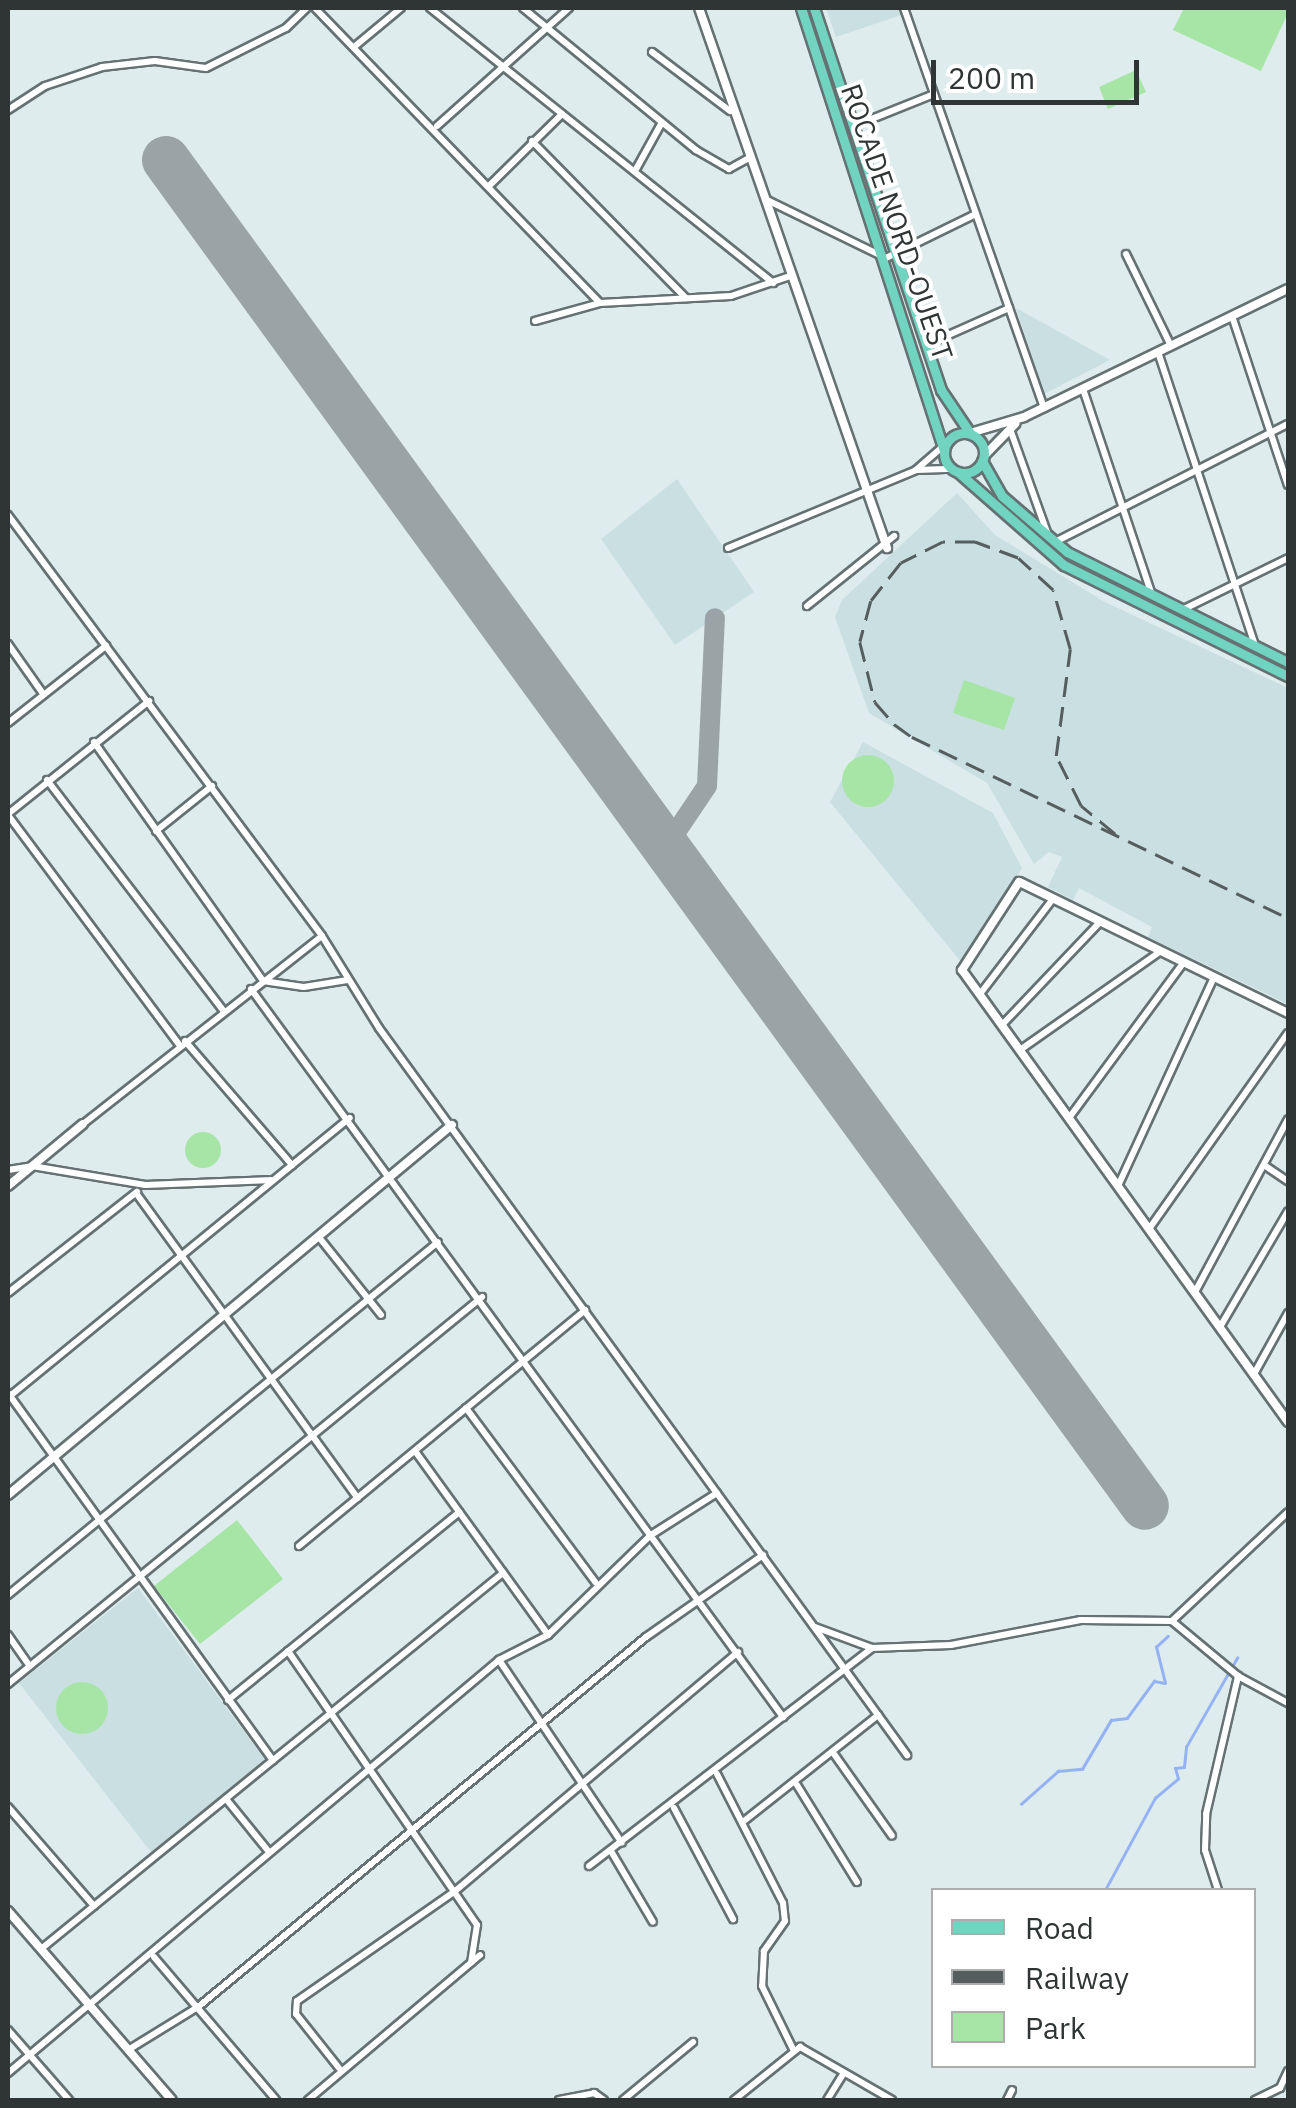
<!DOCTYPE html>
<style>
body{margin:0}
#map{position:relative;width:1296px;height:2108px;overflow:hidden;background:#deecee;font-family:"IBM Plex Sans",sans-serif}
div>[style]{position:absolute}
.built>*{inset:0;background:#c9dfe2}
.green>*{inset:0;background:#a7e5a6}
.round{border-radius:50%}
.stream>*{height:2.5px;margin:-1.25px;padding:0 1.25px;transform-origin:1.25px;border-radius:1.25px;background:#95b3f4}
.taxiway>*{height:20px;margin:-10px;padding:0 10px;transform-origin:10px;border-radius:10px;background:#9aa4a6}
.runway>*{height:48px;margin:-24px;padding:0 24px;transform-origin:24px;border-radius:24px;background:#9aa4a6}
.roads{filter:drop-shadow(2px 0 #657172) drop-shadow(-2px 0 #657172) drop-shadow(0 2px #657172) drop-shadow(0 -2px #657172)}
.minor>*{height:6px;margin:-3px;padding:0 3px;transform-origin:3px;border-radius:3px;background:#fff}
.tertiary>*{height:8px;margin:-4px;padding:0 4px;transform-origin:4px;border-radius:4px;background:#fff}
.primary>*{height:9px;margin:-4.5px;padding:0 4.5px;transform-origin:4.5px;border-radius:4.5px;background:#71d4c1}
.primary>.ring{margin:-4.5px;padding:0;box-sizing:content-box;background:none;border:9px solid #71d4c1;border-radius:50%}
.rail>*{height:2.5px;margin-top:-1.25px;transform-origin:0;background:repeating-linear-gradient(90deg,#565d5e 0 20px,transparent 0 30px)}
span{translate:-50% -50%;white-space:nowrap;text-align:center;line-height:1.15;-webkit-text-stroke:8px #fff;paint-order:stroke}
.street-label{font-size:28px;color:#2f3435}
.frame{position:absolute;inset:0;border:10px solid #2f3435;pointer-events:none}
.legend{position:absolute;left:931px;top:1888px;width:325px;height:180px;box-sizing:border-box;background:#fff;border:2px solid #acaeae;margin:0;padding:12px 18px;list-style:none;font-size:30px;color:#2f3435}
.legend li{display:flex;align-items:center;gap:20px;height:50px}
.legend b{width:50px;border:2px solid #acaeae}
.scale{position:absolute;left:931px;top:60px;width:208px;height:45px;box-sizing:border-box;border:5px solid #2f3435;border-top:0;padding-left:12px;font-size:30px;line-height:35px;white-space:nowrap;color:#2f3435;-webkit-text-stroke:8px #fff;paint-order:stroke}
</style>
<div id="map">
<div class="built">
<div style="clip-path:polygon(826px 8px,902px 8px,904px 14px,836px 37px)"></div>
<div style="clip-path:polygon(1016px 308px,1110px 360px,1044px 394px)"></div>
<div style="clip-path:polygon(677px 479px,754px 592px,675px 645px,601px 539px)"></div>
<div style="clip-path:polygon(957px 493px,995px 535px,1105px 602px,1288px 688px,1288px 1004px,1148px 937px,1152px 927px,1079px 888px,1073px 900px,1048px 887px,1062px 857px,1049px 852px,1034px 864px,987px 783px,869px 713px,835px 617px,842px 600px)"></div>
<div style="clip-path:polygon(863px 742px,993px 813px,1022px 868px,962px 963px,830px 802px)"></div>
<div style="clip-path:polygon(138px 1588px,265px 1760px,151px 1852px,19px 1683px)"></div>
</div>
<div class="green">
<div style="clip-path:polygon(1184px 8px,1288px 8px,1288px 13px,1261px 71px,1173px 30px)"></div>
<div style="clip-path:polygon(1136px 70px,1146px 92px,1108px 109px,1099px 87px)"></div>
<div style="clip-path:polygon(964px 680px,1015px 698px,1004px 730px,953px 713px)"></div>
<div class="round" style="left:842px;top:755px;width:52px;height:52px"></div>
<div class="round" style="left:185px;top:1132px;width:36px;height:36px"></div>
<div style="clip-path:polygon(237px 1520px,283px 1579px,200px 1644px,154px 1586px)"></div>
<div class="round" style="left:56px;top:1682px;width:52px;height:52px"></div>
</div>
<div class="stream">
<div style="left:1021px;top:1804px;width:50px;rotate:-41.7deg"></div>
<div style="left:1058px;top:1771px;width:24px;rotate:-5deg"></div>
<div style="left:1082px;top:1769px;width:57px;rotate:-59.4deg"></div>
<div style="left:1111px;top:1720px;width:16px;rotate:-7deg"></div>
<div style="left:1127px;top:1718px;width:46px;rotate:-53.9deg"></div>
<div style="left:1154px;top:1681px;width:11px;rotate:10deg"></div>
<div style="left:1165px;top:1683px;width:37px;rotate:-104deg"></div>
<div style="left:1156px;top:1647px;width:16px;rotate:-43deg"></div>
<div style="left:1105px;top:1890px;width:105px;rotate:-61.5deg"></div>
<div style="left:1155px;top:1798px;width:30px;rotate:-40deg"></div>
<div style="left:1178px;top:1779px;width:11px;rotate:-105deg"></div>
<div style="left:1175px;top:1768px;width:9px;rotate:-6deg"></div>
<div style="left:1184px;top:1767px;width:20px;rotate:-84deg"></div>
<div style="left:1186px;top:1747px;width:103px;rotate:-60.2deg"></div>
</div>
<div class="taxiway">
<div style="left:666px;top:847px;width:73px;rotate:-56.1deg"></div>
<div style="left:707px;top:786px;width:168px;rotate:-87.3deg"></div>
</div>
<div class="runway">
<div style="left:166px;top:160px;width:1664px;rotate:53.97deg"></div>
</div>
<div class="roads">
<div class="minor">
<div style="left:315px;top:8px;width:410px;rotate:46deg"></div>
<div style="left:430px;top:8px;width:440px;rotate:38.7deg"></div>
<div style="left:523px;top:8px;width:224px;rotate:39.4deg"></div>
<div style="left:696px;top:150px;width:38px;rotate:30deg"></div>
<div style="left:729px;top:169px;width:21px;rotate:-29deg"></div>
<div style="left:904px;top:8px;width:424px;rotate:70.7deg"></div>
<div style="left:354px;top:47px;width:61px;rotate:-39.7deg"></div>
<div style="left:652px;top:52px;width:98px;rotate:37.1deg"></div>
<div style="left:8px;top:110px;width:44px;rotate:-33deg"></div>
<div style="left:45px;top:86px;width:60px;rotate:-18.4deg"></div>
<div style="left:102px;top:67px;width:53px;rotate:-6.5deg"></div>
<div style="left:155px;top:61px;width:51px;rotate:7.8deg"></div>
<div style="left:206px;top:68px;width:89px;rotate:-26.6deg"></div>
<div style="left:286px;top:28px;width:29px;rotate:-44deg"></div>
<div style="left:437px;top:126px;width:177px;rotate:-41.8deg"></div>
<div style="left:854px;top:126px;width:86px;rotate:-21.8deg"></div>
<div style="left:532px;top:141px;width:220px;rotate:45.6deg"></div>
<div style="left:635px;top:171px;width:54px;rotate:-61deg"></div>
<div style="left:490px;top:185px;width:101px;rotate:-44.6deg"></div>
<div style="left:767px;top:200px;width:132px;rotate:26deg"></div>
<div style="left:886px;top:258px;width:100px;rotate:-26.1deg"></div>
<div style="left:1126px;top:254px;width:102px;rotate:63.9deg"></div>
<div style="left:1232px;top:316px;width:178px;rotate:71.7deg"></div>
<div style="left:535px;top:321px;width:67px;rotate:-15.5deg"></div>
<div style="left:600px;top:303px;width:131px;rotate:-3.1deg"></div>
<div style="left:731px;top:296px;width:62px;rotate:-18.7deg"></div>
<div style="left:926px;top:345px;width:91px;rotate:-24deg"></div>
<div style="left:1158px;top:352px;width:309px;rotate:71.7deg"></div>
<div style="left:1083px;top:389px;width:217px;rotate:71.5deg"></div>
<div style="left:1010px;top:429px;width:113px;rotate:70.3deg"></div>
<div style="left:917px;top:469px;width:40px;rotate:-41deg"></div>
<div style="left:8px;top:515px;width:525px;rotate:53.28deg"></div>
<div style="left:322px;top:936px;width:108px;rotate:58.2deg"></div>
<div style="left:379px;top:1028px;width:899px;rotate:54.01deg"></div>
<div style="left:1055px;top:542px;width:261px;rotate:-26.9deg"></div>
<div style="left:728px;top:548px;width:204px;rotate:-22.5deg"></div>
<div style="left:916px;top:470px;width:37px;rotate:-2deg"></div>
<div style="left:807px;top:606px;width:112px;rotate:-38.8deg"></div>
<div style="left:1182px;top:610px;width:118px;rotate:-26.1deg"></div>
<div style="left:8px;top:644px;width:62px;rotate:54.8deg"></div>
<div style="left:8px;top:723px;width:125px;rotate:-38.2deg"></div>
<div style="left:94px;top:742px;width:293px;rotate:54.7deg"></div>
<div style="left:263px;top:981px;width:41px;rotate:8.3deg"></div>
<div style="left:304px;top:987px;width:44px;rotate:-9.2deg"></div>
<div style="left:47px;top:780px;width:290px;rotate:52.6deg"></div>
<div style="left:8px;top:814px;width:181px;rotate:-38.7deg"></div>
<div style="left:8px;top:815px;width:288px;rotate:53.3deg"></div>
<div style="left:156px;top:831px;width:72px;rotate:-38.8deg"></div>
<div style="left:251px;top:989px;width:902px;rotate:53.84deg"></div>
<div style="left:980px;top:994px;width:120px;rotate:-52.5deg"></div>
<div style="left:1002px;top:1025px;width:142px;rotate:-46.4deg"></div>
<div style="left:185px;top:1041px;width:164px;rotate:49.2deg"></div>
<div style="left:1020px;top:1050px;width:172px;rotate:-35.1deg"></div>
<div style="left:1069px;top:1118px;width:194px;rotate:-53.6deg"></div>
<div style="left:83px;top:1124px;width:304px;rotate:-38.2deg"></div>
<div style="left:1264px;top:1165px;width:29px;rotate:34deg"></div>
<div style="left:8px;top:1170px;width:24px;rotate:-9deg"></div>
<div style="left:32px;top:1166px;width:115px;rotate:9.5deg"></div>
<div style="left:145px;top:1185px;width:128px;rotate:-2.2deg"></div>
<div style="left:1118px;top:1186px;width:230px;rotate:-65.3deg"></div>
<div style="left:136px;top:1193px;width:377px;rotate:54deg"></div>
<div style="left:1149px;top:1229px;width:240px;rotate:-54.7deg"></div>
<div style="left:318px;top:1236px;width:101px;rotate:51.4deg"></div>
<div style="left:1195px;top:1292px;width:196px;rotate:-61.7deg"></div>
<div style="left:8px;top:1293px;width:164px;rotate:-38.1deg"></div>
<div style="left:1220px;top:1327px;width:134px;rotate:-59.6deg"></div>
<div style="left:1254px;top:1374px;width:70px;rotate:-60.9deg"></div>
<div style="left:8px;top:1393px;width:453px;rotate:54.2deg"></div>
<div style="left:10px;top:1396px;width:439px;rotate:-39.3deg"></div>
<div style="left:466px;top:1408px;width:217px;rotate:53.4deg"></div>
<div style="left:415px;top:1451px;width:227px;rotate:54.1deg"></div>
<div style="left:299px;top:1546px;width:371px;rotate:-39.5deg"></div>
<div style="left:8px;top:1595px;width:556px;rotate:-39.38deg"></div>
<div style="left:1172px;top:1621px;width:159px;rotate:-43.2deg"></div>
<div style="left:815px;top:1627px;width:61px;rotate:20.2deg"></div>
<div style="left:872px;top:1648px;width:79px;rotate:-2.2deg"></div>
<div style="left:951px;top:1645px;width:132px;rotate:-10.9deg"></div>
<div style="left:1081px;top:1620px;width:91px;rotate:0.6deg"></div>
<div style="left:1172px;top:1621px;width:86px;rotate:39.8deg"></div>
<div style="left:1238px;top:1676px;width:57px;rotate:28.4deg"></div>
<div style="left:8px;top:1635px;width:38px;rotate:55deg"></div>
<div style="left:288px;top:1651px;width:333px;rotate:55.4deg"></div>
<div style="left:477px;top:1925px;width:38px;rotate:99deg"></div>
<div style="left:499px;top:1660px;width:220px;rotate:56.1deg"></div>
<div style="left:8px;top:1684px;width:612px;rotate:-39.23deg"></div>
<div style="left:228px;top:1700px;width:298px;rotate:-39.1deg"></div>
<div style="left:834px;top:1754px;width:100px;rotate:54.7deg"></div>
<div style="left:717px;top:1774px;width:145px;rotate:62.9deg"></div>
<div style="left:783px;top:1903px;width:18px;rotate:84deg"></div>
<div style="left:785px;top:1921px;width:37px;rotate:125deg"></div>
<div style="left:764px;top:1951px;width:35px;rotate:93deg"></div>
<div style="left:762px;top:1986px;width:70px;rotate:63.8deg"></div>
<div style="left:797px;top:1785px;width:114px;rotate:58.3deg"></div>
<div style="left:226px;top:1799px;width:68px;rotate:50.9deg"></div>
<div style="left:8px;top:1807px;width:131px;rotate:49deg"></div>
<div style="left:674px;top:1808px;width:126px;rotate:62deg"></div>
<div style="left:744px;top:1821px;width:171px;rotate:-38.3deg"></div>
<div style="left:611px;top:1851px;width:82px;rotate:59.4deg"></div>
<div style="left:589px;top:1866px;width:357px;rotate:-37.6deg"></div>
<div style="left:1218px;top:1890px;width:42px;rotate:-108deg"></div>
<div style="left:1205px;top:1850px;width:36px;rotate:-88deg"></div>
<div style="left:1206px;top:1814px;width:142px;rotate:-76.9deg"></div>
<div style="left:41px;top:1949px;width:596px;rotate:-39.14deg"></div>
<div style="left:154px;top:1957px;width:188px;rotate:49.5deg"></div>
<div style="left:8px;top:2030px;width:93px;rotate:48.9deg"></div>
<div style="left:128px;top:2050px;width:82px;rotate:-31.6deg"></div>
<div style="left:198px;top:2007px;width:581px;rotate:-39.55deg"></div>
<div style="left:646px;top:1637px;width:143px;rotate:-35deg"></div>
<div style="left:339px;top:2068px;width:69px;rotate:-128.5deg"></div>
<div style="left:296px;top:2014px;width:13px;rotate:-86deg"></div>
<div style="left:297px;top:2001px;width:191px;rotate:-34.8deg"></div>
<div style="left:454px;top:1892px;width:372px;rotate:-40.2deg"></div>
<div style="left:8px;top:2073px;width:642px;rotate:-40.07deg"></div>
<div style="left:499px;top:1660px;width:55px;rotate:-27deg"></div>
<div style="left:548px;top:1635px;width:144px;rotate:-44.2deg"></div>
<div style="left:651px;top:1535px;width:78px;rotate:-32.5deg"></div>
<div style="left:308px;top:2100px;width:225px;rotate:-40.1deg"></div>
<div style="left:559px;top:2100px;width:36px;rotate:-11deg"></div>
<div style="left:594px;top:2093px;width:12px;rotate:35deg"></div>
<div style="left:623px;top:2100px;width:91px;rotate:-39.6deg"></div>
<div style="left:734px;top:2100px;width:85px;rotate:-38.8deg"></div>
<div style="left:800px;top:2047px;width:106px;rotate:29.9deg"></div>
<div style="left:827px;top:2100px;width:31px;rotate:-58deg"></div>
<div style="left:1007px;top:2100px;width:11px;rotate:-63deg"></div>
<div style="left:1255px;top:2100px;width:28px;rotate:-26deg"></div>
<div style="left:1280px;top:2088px;width:19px;rotate:-65deg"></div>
</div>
<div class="tertiary">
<div style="left:699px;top:8px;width:572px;rotate:70.8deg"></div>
<div style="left:970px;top:433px;width:56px;rotate:-16.5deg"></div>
<div style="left:1024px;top:417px;width:293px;rotate:-25.9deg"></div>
<div style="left:984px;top:456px;width:45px;rotate:-45.9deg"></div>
<div style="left:1288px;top:1013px;width:299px;rotate:-154deg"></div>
<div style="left:1019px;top:882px;width:105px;rotate:122.9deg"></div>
<div style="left:962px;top:970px;width:557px;rotate:54.2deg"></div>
<div style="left:8px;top:1186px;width:97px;rotate:-39.6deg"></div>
<div style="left:8px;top:1495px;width:578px;rotate:-39.81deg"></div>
<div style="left:8px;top:1911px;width:250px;rotate:49.1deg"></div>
</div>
<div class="primary">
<div style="left:801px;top:8px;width:466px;rotate:72.1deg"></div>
<div style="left:814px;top:8px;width:403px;rotate:71.6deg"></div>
<div style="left:941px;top:390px;width:52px;rotate:56deg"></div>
<div class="ring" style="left:944px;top:433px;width:31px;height:31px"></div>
<div style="left:982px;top:461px;width:40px;rotate:60.3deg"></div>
<div style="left:1002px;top:496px;width:86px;rotate:40.7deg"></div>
<div style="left:1067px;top:552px;width:247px;rotate:26.5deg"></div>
<div style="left:958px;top:472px;width:141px;rotate:41.3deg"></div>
<div style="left:1064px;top:565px;width:250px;rotate:26.4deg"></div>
</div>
</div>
<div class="rail">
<div style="left:1115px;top:834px;width:44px;rotate:-140.5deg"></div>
<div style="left:1081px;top:806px;width:56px;rotate:-116.6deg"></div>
<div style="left:1056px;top:756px;width:108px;rotate:-82.5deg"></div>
<div style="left:1070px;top:649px;width:61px;rotate:-106.1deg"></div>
<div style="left:1053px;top:590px;width:47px;rotate:-137.6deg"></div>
<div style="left:1018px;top:558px;width:46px;rotate:-159.6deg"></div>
<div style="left:975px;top:542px;width:32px;rotate:180deg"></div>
<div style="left:943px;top:542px;width:47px;rotate:153.4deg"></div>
<div style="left:901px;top:563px;width:48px;rotate:128.3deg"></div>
<div style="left:871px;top:601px;width:42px;rotate:105deg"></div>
<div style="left:860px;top:642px;width:62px;rotate:76deg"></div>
<div style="left:875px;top:702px;width:29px;rotate:49deg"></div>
<div style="left:894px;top:724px;width:22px;rotate:36deg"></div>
<div style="left:912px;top:737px;width:417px;rotate:25.7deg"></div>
</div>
<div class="street-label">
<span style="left:897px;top:222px;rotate:71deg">ROCADE NORD-OUEST</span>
</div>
<div class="frame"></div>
<ul class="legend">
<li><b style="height:12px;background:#71d4c1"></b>Road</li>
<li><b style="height:12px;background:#565d5e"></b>Railway</li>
<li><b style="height:28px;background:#a7e5a6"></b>Park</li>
</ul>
<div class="scale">200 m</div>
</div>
